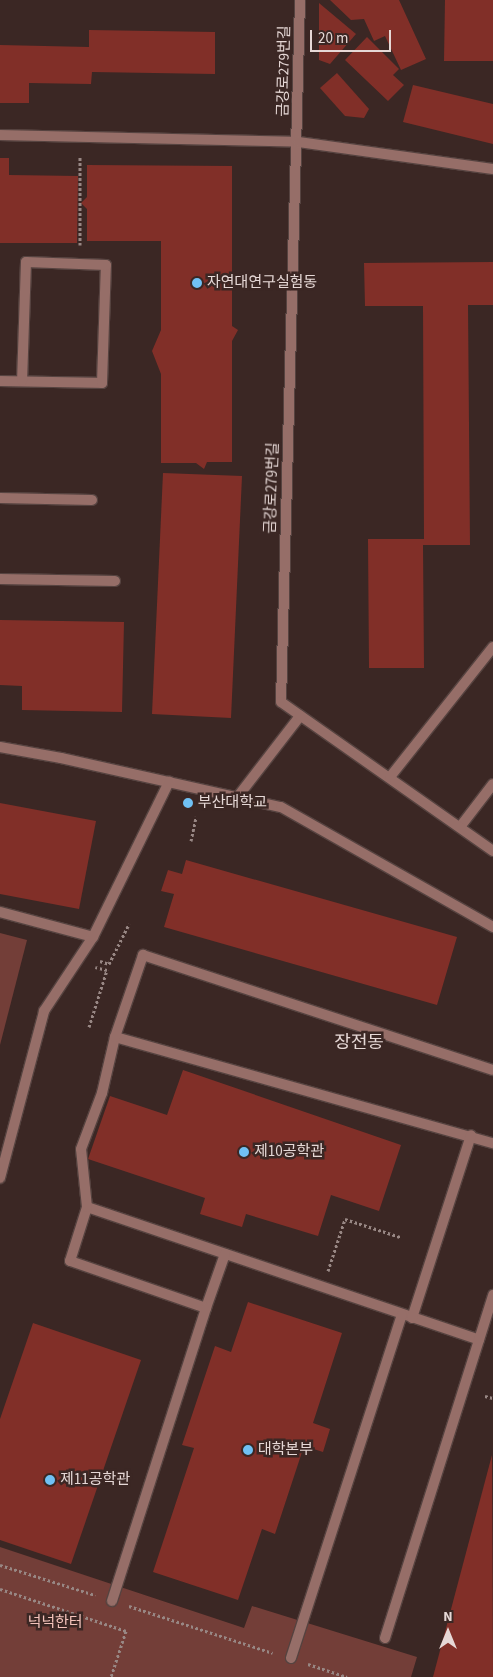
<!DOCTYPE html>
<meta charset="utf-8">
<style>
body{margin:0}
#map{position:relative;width:493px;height:1677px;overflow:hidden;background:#3b2724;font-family:"Source Sans 3","Noto Sans KR",sans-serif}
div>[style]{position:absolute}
.green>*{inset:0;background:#733e38}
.building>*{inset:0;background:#812f28}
.path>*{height:3px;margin-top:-1.5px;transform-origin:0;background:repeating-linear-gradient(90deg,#988784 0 2.5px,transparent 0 5px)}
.roads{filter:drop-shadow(1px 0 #564340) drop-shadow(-1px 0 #564340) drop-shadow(0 1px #564340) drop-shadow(0 -1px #564340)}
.lane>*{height:10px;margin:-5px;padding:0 5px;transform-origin:5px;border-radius:5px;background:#966e68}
.street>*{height:10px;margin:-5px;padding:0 5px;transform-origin:5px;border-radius:5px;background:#966e68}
.dots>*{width:14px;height:14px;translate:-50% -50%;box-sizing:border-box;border:2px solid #3b2724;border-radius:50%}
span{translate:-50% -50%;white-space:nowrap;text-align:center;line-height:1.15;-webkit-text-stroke:5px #3b2724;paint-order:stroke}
.street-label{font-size:15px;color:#e6d8d6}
.poi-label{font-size:15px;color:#e6d8d6}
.left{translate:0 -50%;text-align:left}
.park-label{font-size:15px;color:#f3c2ba}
.quarter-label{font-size:18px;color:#e6d8d6}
.north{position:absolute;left:423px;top:1607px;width:50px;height:50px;-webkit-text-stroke:4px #3b2724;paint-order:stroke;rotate:0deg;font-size:14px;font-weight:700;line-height:20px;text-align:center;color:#e6d8d6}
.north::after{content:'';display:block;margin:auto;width:18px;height:22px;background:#e6d8d6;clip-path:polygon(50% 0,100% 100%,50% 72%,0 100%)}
.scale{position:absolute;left:310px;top:30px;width:81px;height:22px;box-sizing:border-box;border:2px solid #e6d8d6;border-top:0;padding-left:6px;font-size:15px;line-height:18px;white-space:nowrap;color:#e6d8d6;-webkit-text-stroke:4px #3b2724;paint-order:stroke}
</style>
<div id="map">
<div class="green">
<div style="clip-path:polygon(0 933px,27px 940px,0 1045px)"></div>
<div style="clip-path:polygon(0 1547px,244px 1628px,252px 1606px,417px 1657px,411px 1677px,0 1677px)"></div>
</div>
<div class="building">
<div style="clip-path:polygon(330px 0,399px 0,426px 59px,401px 70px,385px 36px,374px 41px,364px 19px,351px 20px)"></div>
<div style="clip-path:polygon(445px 0,493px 0,493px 61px,444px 61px)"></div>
<div style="clip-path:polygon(319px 3px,356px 34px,330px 64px,319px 60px)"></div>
<div style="clip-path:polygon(89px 30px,215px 32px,215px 74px,92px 72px,91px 84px,29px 83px,29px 103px,0 103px,0 45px,89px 47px)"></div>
<div style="clip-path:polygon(367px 37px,399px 69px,393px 75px,404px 85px,388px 101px,345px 60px)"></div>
<div style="clip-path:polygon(337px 73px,369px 109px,364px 118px,345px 116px,320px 88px)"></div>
<div style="clip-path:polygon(413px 85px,493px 104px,493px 144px,403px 122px)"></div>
<div style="clip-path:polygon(0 158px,9px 158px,9px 175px,78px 176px,77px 243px,0 243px)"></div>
<div style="clip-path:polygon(87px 165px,232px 166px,232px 326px,238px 330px,232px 341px,232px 462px,207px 462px,204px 469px,196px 463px,161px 463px,161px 374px,152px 351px,161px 330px,161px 241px,87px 241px,87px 209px,81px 203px,87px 197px)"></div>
<div style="clip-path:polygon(493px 262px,493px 305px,468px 305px,470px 545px,423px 545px,424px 668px,369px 668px,368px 539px,424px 539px,423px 306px,365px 306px,364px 263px)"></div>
<div style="clip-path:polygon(163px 473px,242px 476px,231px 718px,152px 714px)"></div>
<div style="clip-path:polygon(0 620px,124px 622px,122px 712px,22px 710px,22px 686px,0 685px)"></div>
<div style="clip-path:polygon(0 803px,96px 821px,79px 909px,0 894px)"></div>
<div style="clip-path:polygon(186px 860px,457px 937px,437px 1005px,164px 927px,174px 894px,161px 891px,168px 870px,182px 874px)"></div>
<div style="clip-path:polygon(183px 1070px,401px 1145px,379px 1211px,331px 1195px,318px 1236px,246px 1214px,242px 1227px,200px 1214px,205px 1198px,88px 1159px,110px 1096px,167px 1115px)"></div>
<div style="clip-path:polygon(248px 1302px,342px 1333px,313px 1423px,330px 1429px,323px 1452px,304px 1446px,275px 1534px,262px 1529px,238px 1600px,153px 1572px,194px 1448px,182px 1445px,215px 1346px,231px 1352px)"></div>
<div style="clip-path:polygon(33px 1323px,141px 1360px,71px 1564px,0 1540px,0 1419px)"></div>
<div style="clip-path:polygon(492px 1455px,493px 1677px,433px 1677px)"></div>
</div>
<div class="path">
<div style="left:80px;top:245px;width:89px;rotate:-90deg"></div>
<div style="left:191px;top:841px;width:25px;rotate:-78deg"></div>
<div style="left:100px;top:961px;width:9px;rotate:18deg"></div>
<div style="left:109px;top:964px;width:45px;rotate:-63.4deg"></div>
<div style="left:89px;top:1027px;width:60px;rotate:-72.5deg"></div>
<div style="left:107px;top:970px;width:12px;rotate:-166deg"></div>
<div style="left:328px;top:1271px;width:55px;rotate:-71.9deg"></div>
<div style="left:345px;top:1219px;width:58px;rotate:18.1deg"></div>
<div style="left:485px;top:1396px;width:8px;rotate:14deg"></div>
<div style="left:0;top:1565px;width:100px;rotate:17.5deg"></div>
<div style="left:0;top:1589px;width:133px;rotate:18.4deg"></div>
<div style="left:126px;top:1631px;width:48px;rotate:108.1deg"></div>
<div style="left:129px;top:1606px;width:151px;rotate:18.1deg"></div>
<div style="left:308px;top:1664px;width:41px;rotate:18.4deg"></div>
</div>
<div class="roads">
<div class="lane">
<div style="left:0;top:135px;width:298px;rotate:1.3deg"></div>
<div style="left:0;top:381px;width:102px;rotate:1.1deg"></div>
<div style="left:102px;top:383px;width:118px;rotate:-88.1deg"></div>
<div style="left:106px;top:265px;width:80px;rotate:-177.9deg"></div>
<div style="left:26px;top:262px;width:119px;rotate:91.9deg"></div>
<div style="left:0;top:498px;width:92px;rotate:1.2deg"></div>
<div style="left:0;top:579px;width:115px;rotate:1deg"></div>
<div style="left:0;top:747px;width:62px;rotate:10.2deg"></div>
<div style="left:61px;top:758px;width:225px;rotate:12.6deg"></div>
<div style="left:281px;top:807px;width:244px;rotate:29.5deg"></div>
<div style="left:239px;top:795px;width:100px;rotate:-52.3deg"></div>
<div style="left:460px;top:827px;width:54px;rotate:-52.5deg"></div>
<div style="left:0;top:912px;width:96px;rotate:15deg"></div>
<div style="left:115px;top:1037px;width:393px;rotate:15.7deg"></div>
<div style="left:0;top:1178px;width:173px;rotate:-75.2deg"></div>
<div style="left:44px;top:1011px;width:89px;rotate:-56.5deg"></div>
<div style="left:93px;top:937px;width:173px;rotate:-63.9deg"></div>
<div style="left:87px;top:1207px;width:414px;rotate:18.7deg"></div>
<div style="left:225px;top:1254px;width:57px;rotate:109.4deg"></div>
<div style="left:206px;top:1308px;width:144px;rotate:-160.9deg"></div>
<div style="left:70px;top:1261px;width:57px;rotate:-72.5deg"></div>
<div style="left:87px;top:1207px;width:58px;rotate:-95.9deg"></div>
<div style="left:81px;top:1149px;width:60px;rotate:-69.4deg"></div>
<div style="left:102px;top:1093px;width:57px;rotate:-76.9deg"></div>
<div style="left:115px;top:1037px;width:87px;rotate:-71.1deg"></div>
<div style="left:143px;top:955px;width:368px;rotate:18.2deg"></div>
<div style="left:412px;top:1318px;width:192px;rotate:-72.1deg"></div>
<div style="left:112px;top:1601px;width:308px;rotate:-72.2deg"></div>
<div style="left:385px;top:1638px;width:360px;rotate:-72.5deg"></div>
<div style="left:291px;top:1658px;width:361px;rotate:-72.1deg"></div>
</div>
<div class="street">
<div style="left:300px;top:0;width:702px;rotate:91.55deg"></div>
<div style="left:281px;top:702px;width:259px;rotate:35.1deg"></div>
<div style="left:298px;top:142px;width:197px;rotate:7.9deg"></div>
<div style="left:390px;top:777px;width:166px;rotate:-51.6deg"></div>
</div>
</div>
<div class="dots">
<div style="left:197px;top:283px;background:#70c1f4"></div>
<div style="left:188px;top:803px;background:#70c1f4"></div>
<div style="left:244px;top:1152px;background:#70c1f4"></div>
<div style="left:248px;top:1450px;background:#70c1f4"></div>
<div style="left:50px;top:1480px;background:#70c1f4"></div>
</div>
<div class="street-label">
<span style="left:284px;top:71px;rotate:-89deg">금강로279번길</span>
<span style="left:272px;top:488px;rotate:-88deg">금강로279번길</span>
</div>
<div class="poi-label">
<span class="left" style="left:207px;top:283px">자연대연구실험동</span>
<span class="left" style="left:198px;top:803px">부산대학교</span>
<span class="left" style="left:254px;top:1152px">제10공학관</span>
<span class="left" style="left:258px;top:1450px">대학본부</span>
<span class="left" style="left:60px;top:1480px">제11공학관</span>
</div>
<div class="park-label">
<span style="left:55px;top:1623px">넉넉한터</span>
</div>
<div class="quarter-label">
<span style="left:359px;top:1043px">장전동</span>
</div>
<div class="north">N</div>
<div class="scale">20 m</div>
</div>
